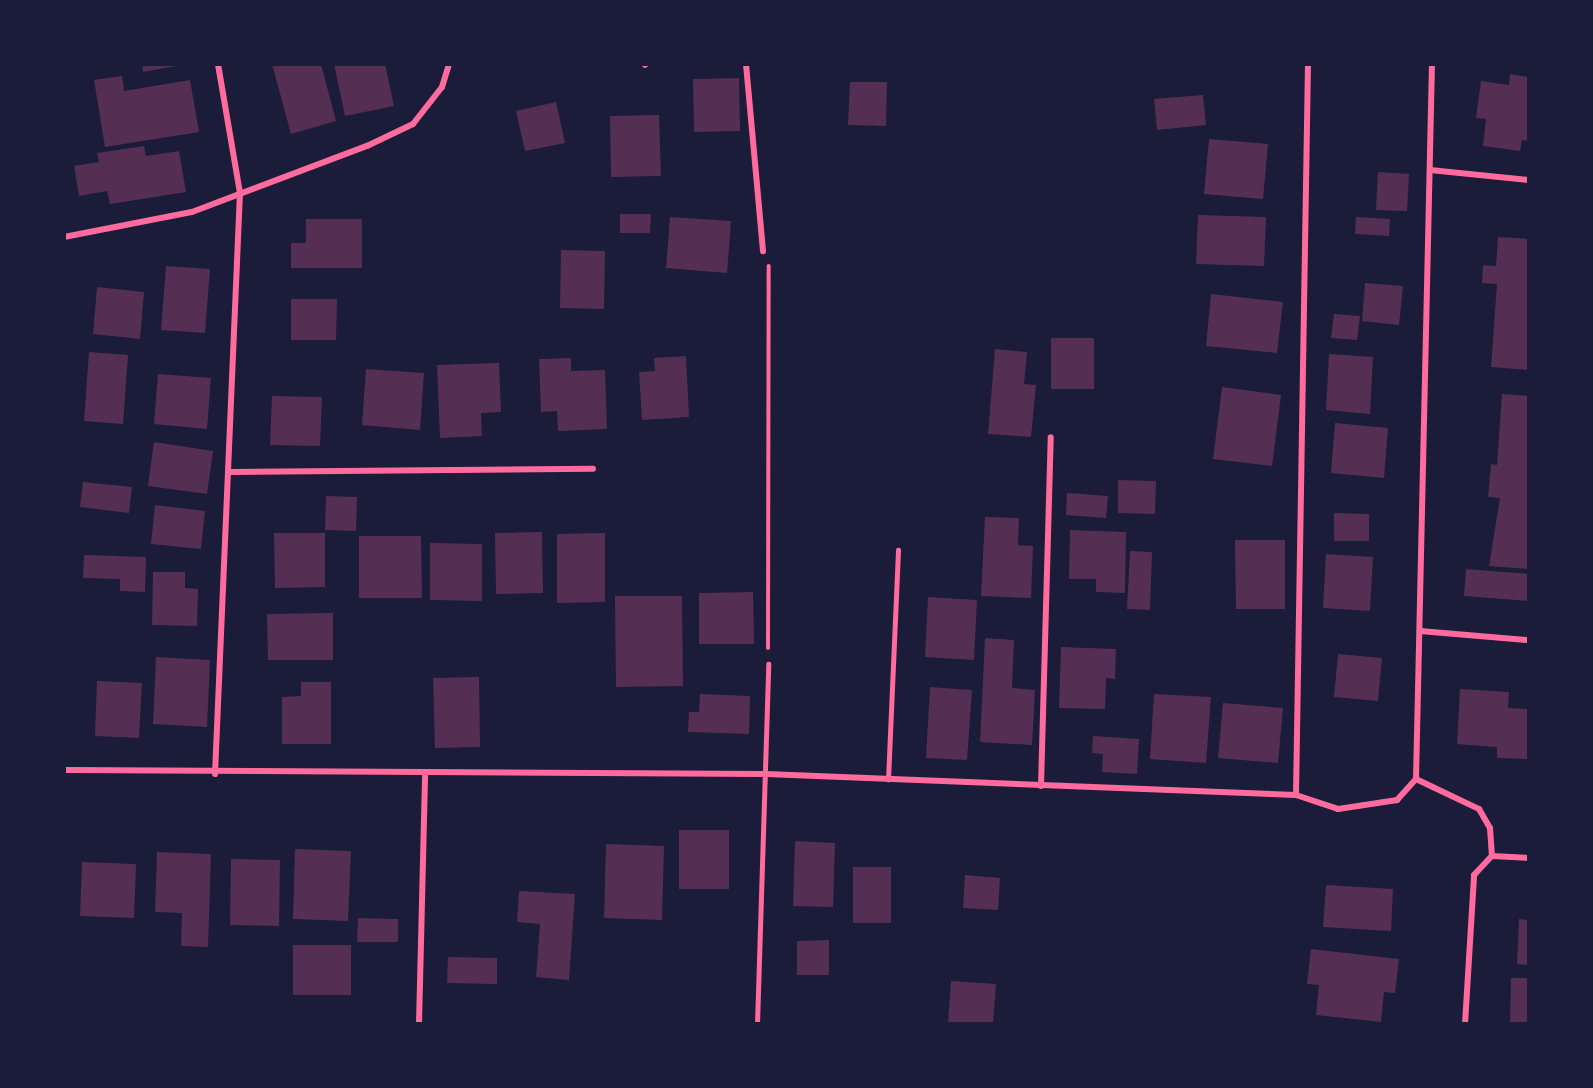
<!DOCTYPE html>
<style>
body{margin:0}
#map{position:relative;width:1593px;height:1088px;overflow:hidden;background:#1b1b3a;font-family:Karla,sans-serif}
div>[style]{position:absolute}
.building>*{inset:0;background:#542f53}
.path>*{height:4px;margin:-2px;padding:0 2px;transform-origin:2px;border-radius:2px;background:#ff6b9d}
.service>*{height:4.5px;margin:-2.25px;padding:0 2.25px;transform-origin:2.25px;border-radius:2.25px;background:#ff6b9d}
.minor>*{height:6px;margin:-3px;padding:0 3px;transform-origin:3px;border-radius:3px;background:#ff6b9d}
span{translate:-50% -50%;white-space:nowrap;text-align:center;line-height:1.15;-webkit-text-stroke:4.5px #1b1b3a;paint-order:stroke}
.frame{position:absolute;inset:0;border:66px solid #1b1b3a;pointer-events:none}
</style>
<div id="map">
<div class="building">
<div style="clip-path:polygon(142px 64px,176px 64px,176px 66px,143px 72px)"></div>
<div style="clip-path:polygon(272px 64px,321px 64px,336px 121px,291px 134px)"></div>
<div style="clip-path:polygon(334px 64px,385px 64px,394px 106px,345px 116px)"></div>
<div style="clip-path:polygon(1510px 74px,1528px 77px,1528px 141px,1522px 140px,1520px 151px,1483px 146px,1486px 119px,1476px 118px,1481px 81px,1509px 85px)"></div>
<div style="clip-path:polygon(122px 76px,124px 91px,190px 80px,199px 132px,105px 147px,94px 80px)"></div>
<div style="clip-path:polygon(739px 78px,740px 131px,694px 132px,693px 79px)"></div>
<div style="clip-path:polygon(850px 82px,887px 82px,886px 126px,848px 125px)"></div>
<div style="clip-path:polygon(1203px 95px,1206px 125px,1157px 130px,1154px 99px)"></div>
<div style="clip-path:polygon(556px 102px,565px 143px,525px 151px,516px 111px)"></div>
<div style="clip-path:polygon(659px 115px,661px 176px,611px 177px,610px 116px)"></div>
<div style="clip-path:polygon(1209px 139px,1268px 144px,1263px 199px,1204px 194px)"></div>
<div style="clip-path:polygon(144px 146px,146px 156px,179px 151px,186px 192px,110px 204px,107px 191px,79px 196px,74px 166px,99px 162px,97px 153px)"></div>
<div style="clip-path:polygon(1378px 172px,1409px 174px,1407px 211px,1376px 210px)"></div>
<div style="clip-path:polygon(620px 214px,651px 214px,650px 233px,620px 233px)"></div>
<div style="clip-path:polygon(1198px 215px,1266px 217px,1264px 266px,1196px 264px)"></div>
<div style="clip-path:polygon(670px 217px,731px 221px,727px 273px,666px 268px)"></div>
<div style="clip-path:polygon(1356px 217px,1390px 219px,1389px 236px,1355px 234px)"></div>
<div style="clip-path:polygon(306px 219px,362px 219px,362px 268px,291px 268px,291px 243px,306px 243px)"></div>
<div style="clip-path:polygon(1498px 237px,1528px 239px,1528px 370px,1491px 367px,1497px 284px,1482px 283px,1483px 265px,1496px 266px)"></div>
<div style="clip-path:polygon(561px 250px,605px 251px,604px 309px,560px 308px)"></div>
<div style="clip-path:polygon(166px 266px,210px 269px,205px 333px,161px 330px)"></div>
<div style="clip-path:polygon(1365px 283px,1403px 286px,1399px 325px,1362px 321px)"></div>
<div style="clip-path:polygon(97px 287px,144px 292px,140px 339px,93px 334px)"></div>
<div style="clip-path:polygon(1211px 294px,1283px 302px,1277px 353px,1206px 346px)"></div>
<div style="clip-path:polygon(291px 299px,337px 299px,336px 340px,291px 340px)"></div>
<div style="clip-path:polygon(1334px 314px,1360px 316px,1357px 340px,1331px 338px)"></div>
<div style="clip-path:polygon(1051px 338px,1094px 338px,1094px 389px,1051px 389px)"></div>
<div style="clip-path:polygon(995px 349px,1027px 352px,1024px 384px,1036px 385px,1031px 437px,988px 434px)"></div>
<div style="clip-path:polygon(89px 352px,128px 355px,123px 424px,84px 421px)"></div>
<div style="clip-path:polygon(1329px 354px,1373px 357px,1370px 414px,1326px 410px)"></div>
<div style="clip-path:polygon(686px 356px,689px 417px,642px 420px,639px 372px,655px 371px,654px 358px)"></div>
<div style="clip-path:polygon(571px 358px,571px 371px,605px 370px,607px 429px,558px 431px,557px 411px,541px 412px,539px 359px)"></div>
<div style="clip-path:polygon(499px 363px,501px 412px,481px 413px,482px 436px,440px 438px,437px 365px)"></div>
<div style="clip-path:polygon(366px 369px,424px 373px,420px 430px,362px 425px)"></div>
<div style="clip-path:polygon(158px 374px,211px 378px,207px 429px,154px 424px)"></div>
<div style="clip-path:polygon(1222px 387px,1281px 395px,1272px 466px,1213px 459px)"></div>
<div style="clip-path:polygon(1502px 394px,1528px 396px,1528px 569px,1489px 566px,1500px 498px,1488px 497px,1491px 464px,1497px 465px)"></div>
<div style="clip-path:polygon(272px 396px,322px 397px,320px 446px,270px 445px)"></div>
<div style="clip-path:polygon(1335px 423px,1388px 428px,1384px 478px,1331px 473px)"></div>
<div style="clip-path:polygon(154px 442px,213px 451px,207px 494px,148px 486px)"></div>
<div style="clip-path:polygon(1118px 480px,1156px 481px,1155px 514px,1118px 513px)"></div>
<div style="clip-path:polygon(83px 482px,132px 487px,129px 513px,80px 507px)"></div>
<div style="clip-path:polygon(1067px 493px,1108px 496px,1106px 518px,1066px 515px)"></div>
<div style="clip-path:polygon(326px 496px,357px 497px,356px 531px,325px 530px)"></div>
<div style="clip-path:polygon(155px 505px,205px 511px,201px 549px,151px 544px)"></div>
<div style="clip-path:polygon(1334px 513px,1369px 514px,1369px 541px,1334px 541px)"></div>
<div style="clip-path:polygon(985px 517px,1019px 518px,1018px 545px,1033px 546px,1031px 598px,981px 596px)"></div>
<div style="clip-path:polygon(1070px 530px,1126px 532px,1125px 593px,1096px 592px,1096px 579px,1069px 579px)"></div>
<div style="clip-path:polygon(542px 532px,543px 593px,496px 594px,495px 533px)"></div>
<div style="clip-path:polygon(274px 533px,325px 533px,325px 587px,275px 588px)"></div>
<div style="clip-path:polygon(605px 533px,605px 602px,557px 603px,557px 534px)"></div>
<div style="clip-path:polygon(359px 536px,421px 536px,422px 598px,359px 598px)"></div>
<div style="clip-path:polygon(1235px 540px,1285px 540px,1285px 609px,1236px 609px)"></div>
<div style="clip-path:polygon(430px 543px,482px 544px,482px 601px,430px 600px)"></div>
<div style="clip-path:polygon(1130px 551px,1152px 552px,1150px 610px,1127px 609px)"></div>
<div style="clip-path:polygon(1326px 554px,1373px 557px,1370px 611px,1323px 608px)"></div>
<div style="clip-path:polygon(84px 555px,146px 557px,145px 592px,120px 591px,120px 579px,83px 578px)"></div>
<div style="clip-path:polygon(1466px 569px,1528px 574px,1528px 601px,1464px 596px)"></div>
<div style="clip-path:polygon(153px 572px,185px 572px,185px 588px,198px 589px,197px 626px,152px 625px)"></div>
<div style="clip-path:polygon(753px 592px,754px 644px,699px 644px,699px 593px)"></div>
<div style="clip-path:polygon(615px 596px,682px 596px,683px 686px,616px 687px)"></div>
<div style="clip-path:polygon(928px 597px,977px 600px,974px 660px,925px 657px)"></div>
<div style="clip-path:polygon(333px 613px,333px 660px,268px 660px,267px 614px)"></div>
<div style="clip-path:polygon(985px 638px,1014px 640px,1012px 688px,1035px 690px,1032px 745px,980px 742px)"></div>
<div style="clip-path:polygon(1061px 647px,1116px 649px,1115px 679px,1106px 678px,1105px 709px,1059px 708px)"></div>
<div style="clip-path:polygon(1338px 654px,1382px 658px,1378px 701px,1334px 697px)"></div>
<div style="clip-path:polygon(156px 657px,210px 660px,207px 727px,153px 724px)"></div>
<div style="clip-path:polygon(479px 677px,480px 747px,435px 748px,433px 678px)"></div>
<div style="clip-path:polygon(97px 681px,142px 683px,139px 738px,95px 736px)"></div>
<div style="clip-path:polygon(301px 682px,331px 682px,331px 744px,282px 744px,282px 697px,301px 696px)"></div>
<div style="clip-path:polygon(930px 687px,972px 690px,967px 760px,926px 758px)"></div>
<div style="clip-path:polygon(1460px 689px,1509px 692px,1508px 708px,1528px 709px,1528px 759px,1497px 758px,1497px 747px,1457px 744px)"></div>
<div style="clip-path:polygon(700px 694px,750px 696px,749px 734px,688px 732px,689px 712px,699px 712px)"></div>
<div style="clip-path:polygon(1154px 694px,1211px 697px,1206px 763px,1150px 759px)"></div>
<div style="clip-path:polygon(1223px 703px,1283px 708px,1278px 763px,1218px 758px)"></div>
<div style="clip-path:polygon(1093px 736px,1139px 739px,1137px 774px,1102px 772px,1103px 754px,1092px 753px)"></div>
<div style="clip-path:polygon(679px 830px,729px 830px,729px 889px,679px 889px)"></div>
<div style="clip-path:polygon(795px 841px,835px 843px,833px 907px,793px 906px)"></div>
<div style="clip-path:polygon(606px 844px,664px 846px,662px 920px,604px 918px)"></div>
<div style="clip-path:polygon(295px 849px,351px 851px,348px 921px,293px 919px)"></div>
<div style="clip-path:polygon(157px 852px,211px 854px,208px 947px,181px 946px,182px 913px,155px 912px)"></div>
<div style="clip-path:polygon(231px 859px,280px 860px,279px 926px,230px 925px)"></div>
<div style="clip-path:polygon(82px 862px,136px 864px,134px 918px,80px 916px)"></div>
<div style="clip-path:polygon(853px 867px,891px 867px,891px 923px,853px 923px)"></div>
<div style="clip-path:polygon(965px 875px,1000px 878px,998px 910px,963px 908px)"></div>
<div style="clip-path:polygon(1326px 885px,1393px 889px,1391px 931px,1323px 927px)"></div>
<div style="clip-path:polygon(519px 891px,575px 894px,569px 980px,536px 977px,540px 924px,517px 922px)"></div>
<div style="clip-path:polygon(358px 918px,398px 919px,398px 942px,357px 942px)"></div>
<div style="clip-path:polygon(1519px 919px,1528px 920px,1528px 965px,1517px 964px)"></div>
<div style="clip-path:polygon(829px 940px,829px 975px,797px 975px,797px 941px)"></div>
<div style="clip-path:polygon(293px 945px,351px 945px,351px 995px,293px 995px)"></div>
<div style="clip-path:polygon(1311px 949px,1399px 959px,1395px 993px,1384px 992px,1381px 1022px,1316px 1015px,1319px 985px,1307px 984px)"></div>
<div style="clip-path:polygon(448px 957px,497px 958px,497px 984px,447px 983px)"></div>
<div style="clip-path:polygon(1511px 978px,1528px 978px,1528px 1024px,1510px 1024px)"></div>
<div style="clip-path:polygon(951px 981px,996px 984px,993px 1024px,948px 1024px)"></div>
</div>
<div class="path">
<div style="left:768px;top:648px;width:382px;rotate:-89.9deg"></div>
</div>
<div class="service">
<div style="left:888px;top:780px;width:230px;rotate:-87.5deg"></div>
<div style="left:757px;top:1024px;width:360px;rotate:-88.2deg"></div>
</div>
<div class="minor">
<div style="left:746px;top:64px;width:188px;rotate:84.8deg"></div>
<div style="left:645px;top:65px;width:1px;rotate:-45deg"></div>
<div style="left:1430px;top:170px;width:99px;rotate:5.8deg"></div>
<div style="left:64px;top:237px;width:130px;rotate:-11.1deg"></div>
<div style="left:192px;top:212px;width:187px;rotate:-20.7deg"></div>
<div style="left:367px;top:146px;width:51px;rotate:-25.6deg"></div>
<div style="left:413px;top:124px;width:47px;rotate:-51.9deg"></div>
<div style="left:442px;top:87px;width:24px;rotate:-73deg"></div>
<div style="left:231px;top:472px;width:362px;rotate:-0.5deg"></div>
<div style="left:1420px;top:631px;width:108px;rotate:4.8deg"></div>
<div style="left:64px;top:770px;width:702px;rotate:0.33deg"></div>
<div style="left:766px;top:774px;width:530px;rotate:2.27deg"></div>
<div style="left:1296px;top:795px;width:44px;rotate:18.4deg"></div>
<div style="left:1338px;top:809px;width:60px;rotate:-8.7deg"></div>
<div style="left:1397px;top:800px;width:28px;rotate:-48deg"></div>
<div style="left:1416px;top:779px;width:715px;rotate:-88.72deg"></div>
<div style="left:215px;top:774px;width:582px;rotate:-87.54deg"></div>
<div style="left:240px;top:193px;width:131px;rotate:-99.7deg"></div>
<div style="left:1416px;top:779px;width:70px;rotate:25.5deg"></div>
<div style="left:1479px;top:809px;width:22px;rotate:60deg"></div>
<div style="left:1490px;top:828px;width:28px;rotate:86deg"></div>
<div style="left:1041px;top:786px;width:349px;rotate:-88.4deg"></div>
<div style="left:1296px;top:795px;width:731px;rotate:-89.06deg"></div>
<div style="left:1492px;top:856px;width:36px;rotate:3deg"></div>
<div style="left:419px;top:1024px;width:251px;rotate:-88.6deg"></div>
<div style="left:1465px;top:1024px;width:149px;rotate:-86.5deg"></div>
<div style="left:1474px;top:875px;width:26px;rotate:-47deg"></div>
</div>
<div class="frame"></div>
</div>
